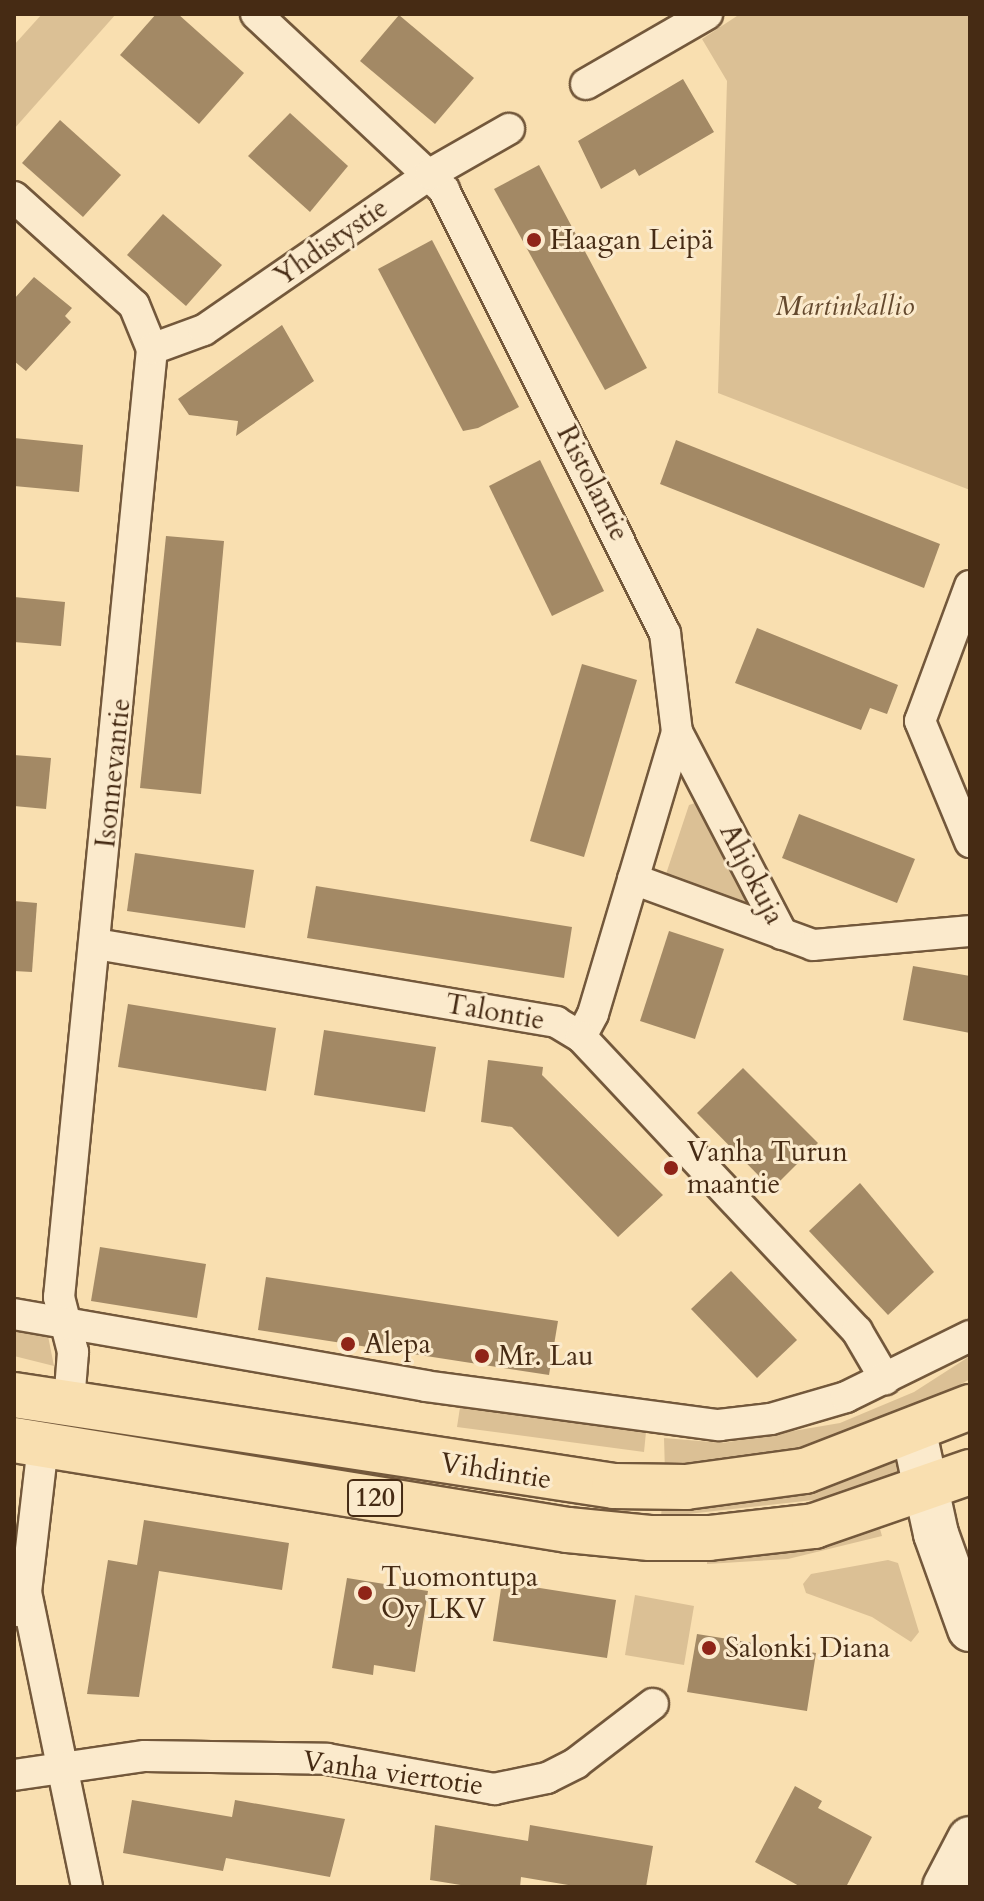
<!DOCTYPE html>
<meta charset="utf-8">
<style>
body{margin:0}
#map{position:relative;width:984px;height:1901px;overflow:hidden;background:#f9dfb0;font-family:Cardo,serif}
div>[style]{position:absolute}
.green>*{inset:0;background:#dbc095}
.building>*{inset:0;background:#a38965}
.roads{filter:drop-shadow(2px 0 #73583b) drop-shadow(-2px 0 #73583b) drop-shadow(0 2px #73583b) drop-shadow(0 -2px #73583b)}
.street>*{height:30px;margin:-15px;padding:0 15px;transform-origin:15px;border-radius:15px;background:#fbeacc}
.secondary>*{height:44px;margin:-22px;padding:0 22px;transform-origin:22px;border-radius:22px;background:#fbeacc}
.primary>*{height:44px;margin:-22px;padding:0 22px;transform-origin:22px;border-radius:22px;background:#f9dfb0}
.dots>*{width:22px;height:22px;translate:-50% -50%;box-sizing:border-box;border:4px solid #fbeacc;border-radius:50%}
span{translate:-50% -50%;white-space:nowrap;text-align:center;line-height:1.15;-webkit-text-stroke:6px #fbeacc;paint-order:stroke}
.shield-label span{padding:2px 6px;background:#fbeacc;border:2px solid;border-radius:6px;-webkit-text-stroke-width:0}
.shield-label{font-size:26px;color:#462b14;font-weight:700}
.poi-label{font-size:28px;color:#462b14}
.left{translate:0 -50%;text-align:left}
.street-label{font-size:28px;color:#462b14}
.park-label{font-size:28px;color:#64492e;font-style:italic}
.frame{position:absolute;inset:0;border:16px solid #462b14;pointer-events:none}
</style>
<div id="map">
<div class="green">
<div style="clip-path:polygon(42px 14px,116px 14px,14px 129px,14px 45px)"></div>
<div style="clip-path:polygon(740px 14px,970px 14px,970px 490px,718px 393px,727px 81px,702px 39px)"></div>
<div style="clip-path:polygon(698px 802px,747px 898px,741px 905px,666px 874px,689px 805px)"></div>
<div style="clip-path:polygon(14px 1327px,48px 1336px,54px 1366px,14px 1356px)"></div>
<div style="clip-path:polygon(970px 1356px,970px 1379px,928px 1403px,795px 1454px,665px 1473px,664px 1438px,723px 1443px,840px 1423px,914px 1392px)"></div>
<div style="clip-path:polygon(461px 1401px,646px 1432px,644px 1452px,457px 1427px)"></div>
<div style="clip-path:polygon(873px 1462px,906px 1463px,907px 1473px,823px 1499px,661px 1517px,662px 1504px)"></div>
<div style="clip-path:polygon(880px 1529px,882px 1536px,788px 1559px,707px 1564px,707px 1554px)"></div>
<div style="clip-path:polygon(888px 1560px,898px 1563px,919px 1632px,911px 1642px,872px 1617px,806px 1593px,803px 1584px,811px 1574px)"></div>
<div style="clip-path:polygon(635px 1595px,694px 1606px,684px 1665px,625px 1655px)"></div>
</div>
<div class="building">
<div style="clip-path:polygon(156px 14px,178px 14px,244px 73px,199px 124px,120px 55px)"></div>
<div style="clip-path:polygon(399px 15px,474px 78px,435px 124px,360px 61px)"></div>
<div style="clip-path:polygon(683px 79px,714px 132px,639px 176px,635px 169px,601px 189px,578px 141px)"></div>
<div style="clip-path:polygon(290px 113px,348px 166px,310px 212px,248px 156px)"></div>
<div style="clip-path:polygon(60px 120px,121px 175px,83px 217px,22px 163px)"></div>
<div style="clip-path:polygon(539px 165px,647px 368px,605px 390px,494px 189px)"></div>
<div style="clip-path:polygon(163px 214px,222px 265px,186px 306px,127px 255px)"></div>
<div style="clip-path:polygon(432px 240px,519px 407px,478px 428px,463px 431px,378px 269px)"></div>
<div style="clip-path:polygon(34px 277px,72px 308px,65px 316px,71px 322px,26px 371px,14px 361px,14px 299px)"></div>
<div style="clip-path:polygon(282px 325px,314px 381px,236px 436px,238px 421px,189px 415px,178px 399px)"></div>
<div style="clip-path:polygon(14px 438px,83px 445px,79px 492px,14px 486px)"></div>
<div style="clip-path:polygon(676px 440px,940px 544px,924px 588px,660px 484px)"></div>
<div style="clip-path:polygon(540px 460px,604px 591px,552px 616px,489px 486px)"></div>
<div style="clip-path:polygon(166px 536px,224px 541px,201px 794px,140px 788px)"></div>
<div style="clip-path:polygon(14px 597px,65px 602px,61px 646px,14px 642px)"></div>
<div style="clip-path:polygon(757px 628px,898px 685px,887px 714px,870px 708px,861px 730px,735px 683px)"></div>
<div style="clip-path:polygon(582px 664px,637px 680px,584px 857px,530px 841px)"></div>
<div style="clip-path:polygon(14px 755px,51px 758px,46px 809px,14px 806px)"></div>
<div style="clip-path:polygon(799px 814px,915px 859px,897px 903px,782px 858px)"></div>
<div style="clip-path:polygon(135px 853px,254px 870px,245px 928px,127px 911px)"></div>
<div style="clip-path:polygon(316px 886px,572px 927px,564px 978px,307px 938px)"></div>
<div style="clip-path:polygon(14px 901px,37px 903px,32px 972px,14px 971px)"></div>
<div style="clip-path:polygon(669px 931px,724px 949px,695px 1039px,640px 1021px)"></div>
<div style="clip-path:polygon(913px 966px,970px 976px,970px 1033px,903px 1020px)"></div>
<div style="clip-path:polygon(128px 1004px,276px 1028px,266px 1091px,118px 1067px)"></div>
<div style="clip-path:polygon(324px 1030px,436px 1047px,425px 1112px,314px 1095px)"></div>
<div style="clip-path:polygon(488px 1060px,543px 1067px,542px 1075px,663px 1195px,618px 1237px,512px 1127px,481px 1122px)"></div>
<div style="clip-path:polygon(743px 1068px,818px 1143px,772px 1189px,697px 1113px)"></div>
<div style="clip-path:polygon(860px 1183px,934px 1272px,888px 1315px,809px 1231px)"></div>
<div style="clip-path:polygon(100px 1247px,206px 1264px,197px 1318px,91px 1301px)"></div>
<div style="clip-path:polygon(731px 1271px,797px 1340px,757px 1378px,691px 1309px)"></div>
<div style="clip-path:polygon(266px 1277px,558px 1321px,549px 1375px,258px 1330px)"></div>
<div style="clip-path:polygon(144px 1520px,289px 1543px,282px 1590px,159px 1571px,139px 1697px,87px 1694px,108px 1560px,137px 1565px)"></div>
<div style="clip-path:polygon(347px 1578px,428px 1591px,415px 1672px,374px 1665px,373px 1675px,332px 1668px)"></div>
<div style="clip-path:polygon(502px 1582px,616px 1600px,607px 1658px,493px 1641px)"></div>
<div style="clip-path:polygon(697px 1634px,816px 1653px,807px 1711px,687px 1692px)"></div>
<div style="clip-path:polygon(795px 1786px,822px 1801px,818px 1808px,872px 1837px,846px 1887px,801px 1887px,755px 1862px)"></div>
<div style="clip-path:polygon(132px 1800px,232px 1817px,235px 1800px,345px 1819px,330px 1877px,226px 1858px,223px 1871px,123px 1853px)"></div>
<div style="clip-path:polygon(435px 1825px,528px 1841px,530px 1825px,653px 1846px,646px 1887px,580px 1887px,521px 1877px,520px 1887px,473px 1887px,430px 1880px)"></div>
</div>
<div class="roads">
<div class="street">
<div style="left:256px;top:14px;width:258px;rotate:43.1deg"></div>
<div style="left:444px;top:190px;width:495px;rotate:63.5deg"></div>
<div style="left:665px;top:633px;width:100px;rotate:83.1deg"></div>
<div style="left:677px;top:732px;width:294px;rotate:106.6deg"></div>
<div style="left:593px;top:1014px;width:26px;rotate:118deg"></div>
<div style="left:586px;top:84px;width:140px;rotate:-30deg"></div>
<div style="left:14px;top:197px;width:161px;rotate:42deg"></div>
<div style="left:134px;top:305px;width:48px;rotate:67.8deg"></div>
<div style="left:152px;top:349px;width:953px;rotate:95.6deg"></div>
<div style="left:59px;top:1297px;width:57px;rotate:75.7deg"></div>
<div style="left:73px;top:1352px;width:51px;rotate:94.5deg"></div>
<div style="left:152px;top:349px;width:55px;rotate:-20.1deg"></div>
<div style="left:204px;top:330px;width:275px;rotate:-34.6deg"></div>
<div style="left:430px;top:174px;width:91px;rotate:-29.7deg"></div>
<div style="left:970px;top:586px;width:144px;rotate:110.3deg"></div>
<div style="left:920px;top:721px;width:131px;rotate:67.5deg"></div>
<div style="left:677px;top:732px;width:228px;rotate:62.5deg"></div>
<div style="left:633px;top:879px;width:192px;rotate:20.1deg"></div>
<div style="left:813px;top:945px;width:158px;rotate:-5.1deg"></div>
<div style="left:96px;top:944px;width:467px;rotate:9.6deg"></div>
<div style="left:556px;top:1022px;width:29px;rotate:31deg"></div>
<div style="left:581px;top:1037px;width:403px;rotate:46.8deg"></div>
<div style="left:857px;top:1331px;width:56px;rotate:59.7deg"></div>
<div style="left:14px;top:1314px;width:417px;rotate:9.9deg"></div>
<div style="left:425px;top:1386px;width:297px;rotate:7.6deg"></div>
<div style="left:719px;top:1425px;width:52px;rotate:-6.6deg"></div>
<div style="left:771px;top:1419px;width:78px;rotate:-16.3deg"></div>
<div style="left:846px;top:1397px;width:138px;rotate:-26.2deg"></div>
<div style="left:26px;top:1592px;width:301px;rotate:78.3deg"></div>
<div style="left:17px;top:1611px;width:21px;rotate:-65deg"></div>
<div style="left:26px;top:1592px;width:149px;rotate:-83.4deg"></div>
<div style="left:14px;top:1775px;width:132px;rotate:-8.3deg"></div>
<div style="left:145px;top:1756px;width:182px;rotate:0.9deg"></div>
<div style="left:327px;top:1759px;width:170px;rotate:10.2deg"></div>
<div style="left:494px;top:1789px;width:54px;rotate:-11.7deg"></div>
<div style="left:547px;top:1778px;width:33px;rotate:-27deg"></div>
<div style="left:576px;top:1763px;width:97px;rotate:-37.5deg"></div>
</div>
<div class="secondary">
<div style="left:914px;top:1433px;width:103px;rotate:77.7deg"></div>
<div style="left:936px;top:1534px;width:101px;rotate:70.3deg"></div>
<div style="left:945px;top:1887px;width:54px;rotate:-62.5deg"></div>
</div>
<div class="primary">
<div style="left:14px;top:1395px;width:607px;rotate:8.62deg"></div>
<div style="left:614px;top:1486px;width:72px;rotate:0.8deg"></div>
<div style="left:686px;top:1487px;width:120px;rotate:-7.7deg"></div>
<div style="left:805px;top:1471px;width:177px;rotate:-21.2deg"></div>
<div style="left:14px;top:1440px;width:561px;rotate:9.23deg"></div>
<div style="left:568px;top:1530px;width:82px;rotate:5.6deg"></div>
<div style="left:650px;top:1538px;width:59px"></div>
<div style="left:709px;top:1538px;width:106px;rotate:-6.5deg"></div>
<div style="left:814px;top:1526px;width:165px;rotate:-19.1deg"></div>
</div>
</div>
<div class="dots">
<div style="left:534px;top:240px;background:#8f2418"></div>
<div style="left:671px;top:1168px;background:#8f2418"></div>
<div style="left:348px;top:1344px;background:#8f2418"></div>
<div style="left:482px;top:1356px;background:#8f2418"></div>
<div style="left:365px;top:1593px;background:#8f2418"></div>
<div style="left:709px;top:1648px;background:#8f2418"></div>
</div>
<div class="shield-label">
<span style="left:375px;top:1498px">120</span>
</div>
<div class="poi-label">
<span class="left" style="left:550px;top:240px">Haagan Leipä</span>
<span class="left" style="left:687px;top:1168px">Vanha Turun<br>maantie</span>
<span class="left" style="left:364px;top:1344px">Alepa</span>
<span class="left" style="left:498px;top:1356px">Mr. Lau</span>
<span class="left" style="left:381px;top:1593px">Tuomontupa<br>Oy LKV</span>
<span class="left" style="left:725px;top:1648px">Salonki Diana</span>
</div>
<div class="street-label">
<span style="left:331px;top:242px;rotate:-35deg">Yhdistystie</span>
<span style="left:593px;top:483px;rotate:63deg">Ristolantie</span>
<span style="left:113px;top:773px;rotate:-84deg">Isonnevantie</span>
<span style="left:752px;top:874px;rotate:63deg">Ahjokuja</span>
<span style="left:495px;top:1012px;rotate:10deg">Talontie</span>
<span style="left:496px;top:1471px;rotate:9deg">Vihdintie</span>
<span style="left:393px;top:1773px;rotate:8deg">Vanha viertotie</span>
</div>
<div class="park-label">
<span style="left:845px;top:306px">Martinkallio</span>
</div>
<div class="frame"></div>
</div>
